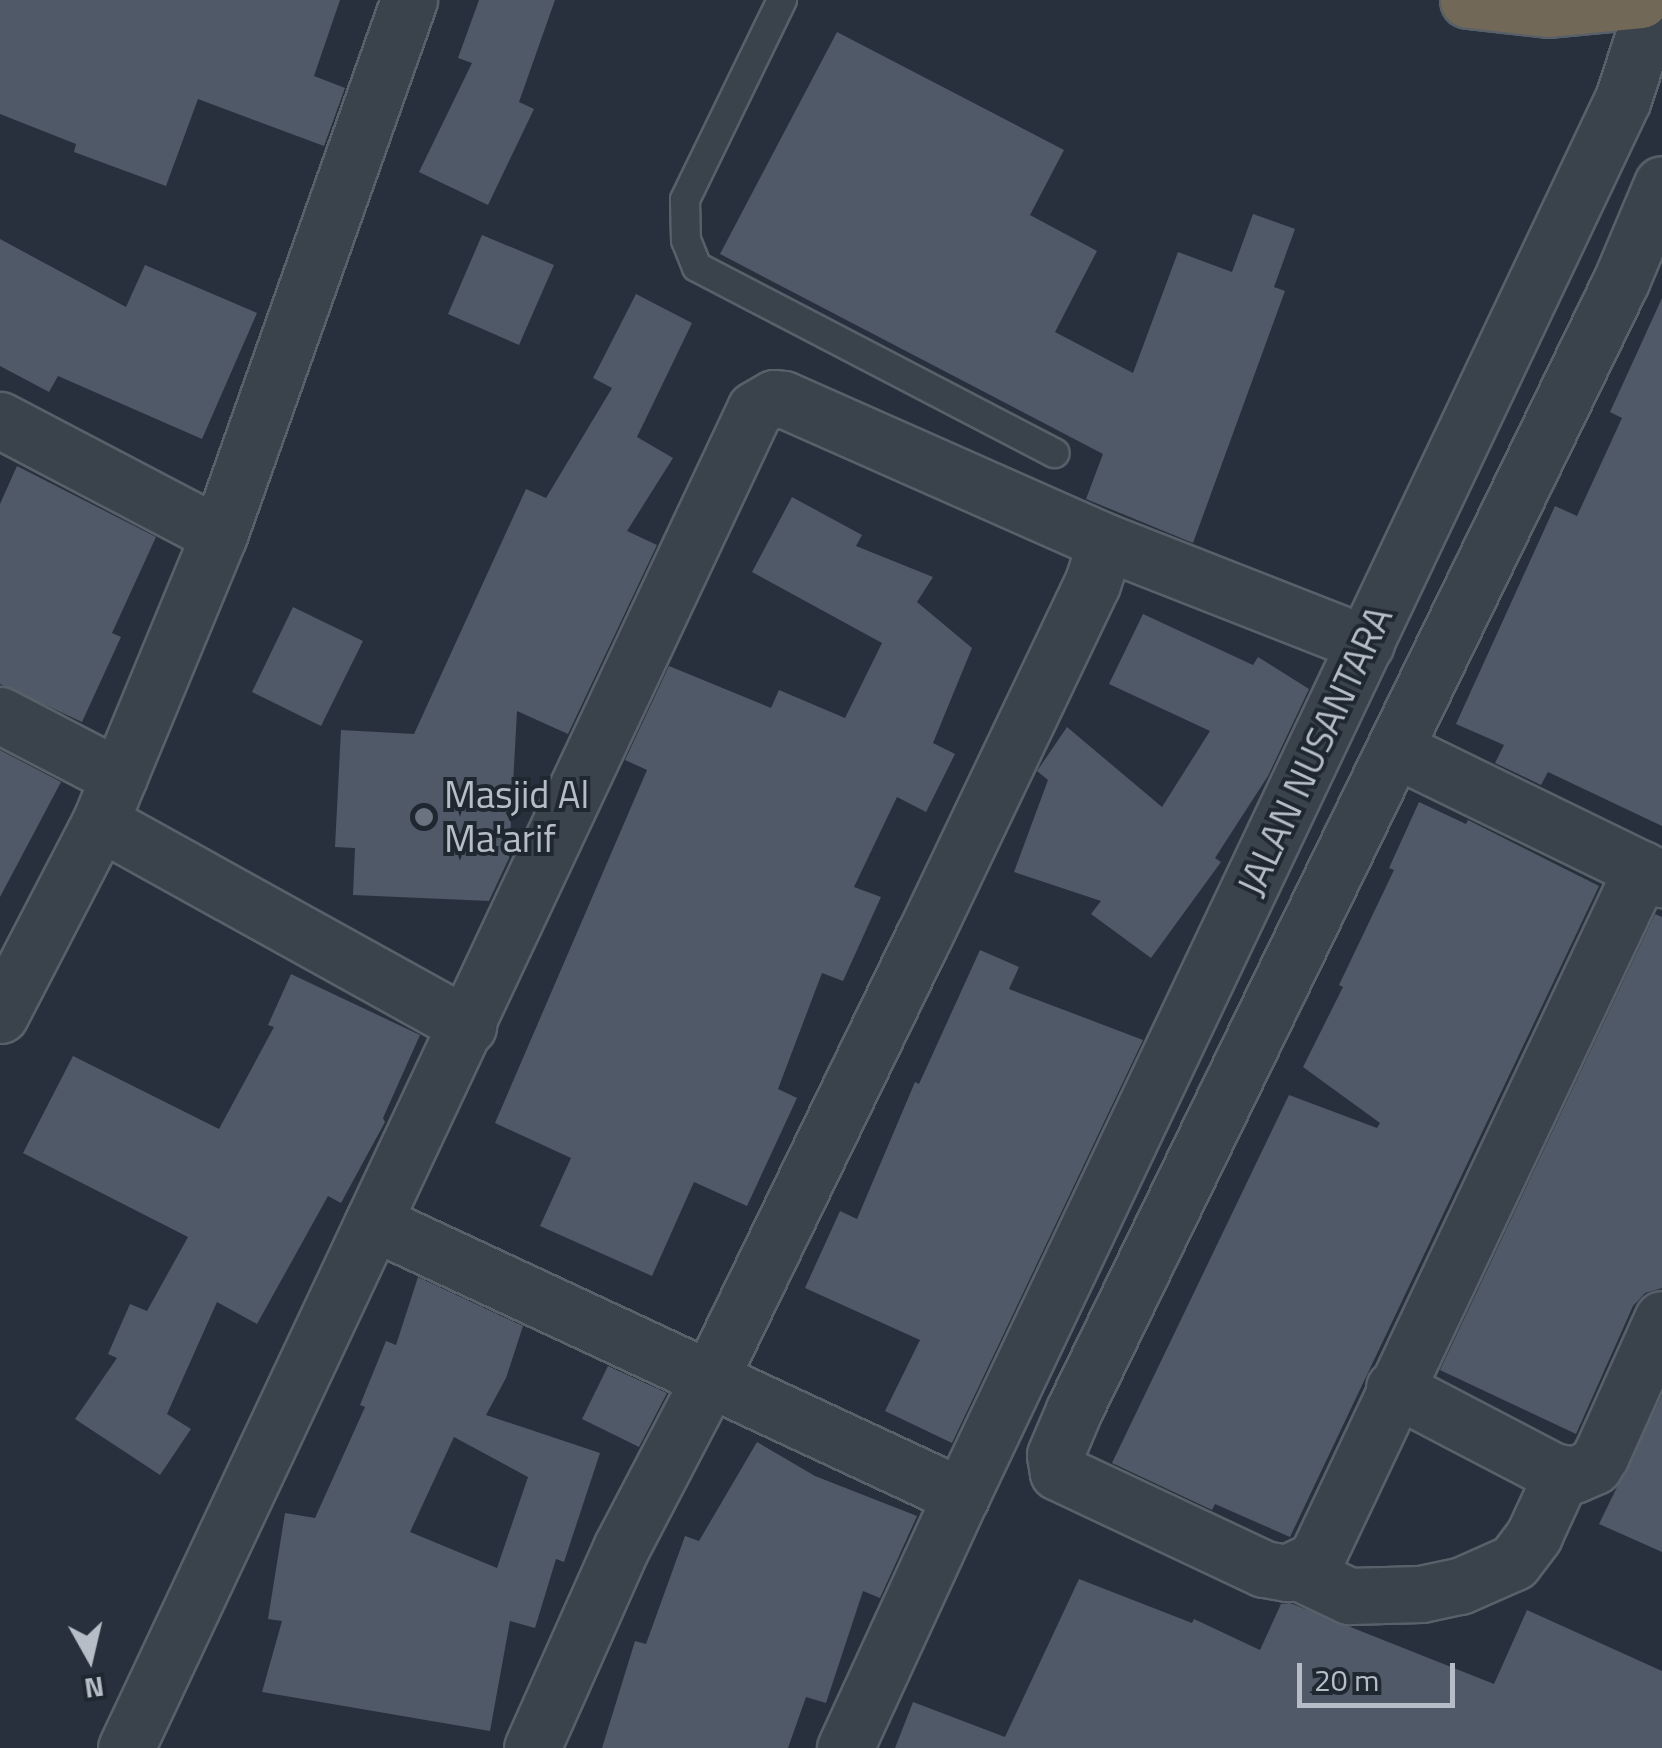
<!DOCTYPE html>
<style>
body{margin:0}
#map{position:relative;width:1662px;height:1748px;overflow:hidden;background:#27303c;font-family:"Titillium Web",sans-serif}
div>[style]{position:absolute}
.building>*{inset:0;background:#505967}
.roads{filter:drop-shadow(2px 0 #58606a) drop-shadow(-2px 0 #58606a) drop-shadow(0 2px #58606a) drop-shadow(0 -2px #58606a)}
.lane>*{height:28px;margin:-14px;padding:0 14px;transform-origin:14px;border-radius:14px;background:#3a424c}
.street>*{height:55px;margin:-27.5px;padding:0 27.5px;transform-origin:27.5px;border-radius:27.5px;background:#3a424c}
.highway>*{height:55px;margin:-27.5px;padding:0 27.5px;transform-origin:27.5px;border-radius:27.5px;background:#726858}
.dots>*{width:28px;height:28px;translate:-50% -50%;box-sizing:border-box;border:5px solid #1f2731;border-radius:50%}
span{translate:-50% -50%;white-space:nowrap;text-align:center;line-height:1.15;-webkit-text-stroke:8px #1f2731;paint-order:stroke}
.street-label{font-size:38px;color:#b6bdc7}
.poi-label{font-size:38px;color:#b6bdc7}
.left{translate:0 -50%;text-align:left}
.north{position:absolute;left:40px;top:1608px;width:100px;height:100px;-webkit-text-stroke:8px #1f2731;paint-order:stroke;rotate:172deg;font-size:28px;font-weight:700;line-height:40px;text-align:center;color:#b6bdc7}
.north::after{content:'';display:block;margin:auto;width:35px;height:45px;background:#b6bdc7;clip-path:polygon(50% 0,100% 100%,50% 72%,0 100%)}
.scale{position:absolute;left:1297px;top:1663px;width:158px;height:45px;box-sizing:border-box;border:5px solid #b6bdc7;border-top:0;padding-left:12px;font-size:30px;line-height:35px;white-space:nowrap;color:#b6bdc7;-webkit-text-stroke:8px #1f2731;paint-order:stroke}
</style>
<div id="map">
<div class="building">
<div style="clip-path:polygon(0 0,340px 0,314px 76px,345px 88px,324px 146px,198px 99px,166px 186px,74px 152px,76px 144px,0 114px)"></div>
<div style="clip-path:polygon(479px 0,555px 0,519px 102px,534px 109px,488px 205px,419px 172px,472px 63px,458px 58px)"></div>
<div style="clip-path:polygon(837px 32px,1064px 150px,1030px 215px,1097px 251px,1055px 332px,1133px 373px,1178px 252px,1232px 272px,1253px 214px,1295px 229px,1274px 287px,1285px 291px,1193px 543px,1086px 499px,1103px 454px,720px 254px)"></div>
<div style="clip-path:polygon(482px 235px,554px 265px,519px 345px,448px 314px)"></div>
<div style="clip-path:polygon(0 239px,126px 307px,145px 265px,257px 313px,202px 439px,58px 376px,49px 392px,0 366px)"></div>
<div style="clip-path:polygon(636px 294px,692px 323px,637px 437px,673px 458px,627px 531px,657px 545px,568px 734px,517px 711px,509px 858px,489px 901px,353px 895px,355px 848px,335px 847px,341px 730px,414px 734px,526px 489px,546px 498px,612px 388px,593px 378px)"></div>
<div style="clip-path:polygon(1662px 298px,1662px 826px,1548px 772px,1541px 785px,1495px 763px,1504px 745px,1456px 724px,1555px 506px,1577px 516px,1622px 418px,1610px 412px)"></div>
<div style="clip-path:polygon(17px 466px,156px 537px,112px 633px,121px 637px,82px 722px,0 684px,0 504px)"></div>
<div style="clip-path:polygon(792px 497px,862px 535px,856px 546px,933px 577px,917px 602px,972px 648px,933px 743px,955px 754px,926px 812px,897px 797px,854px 887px,881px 897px,843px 981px,822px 973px,778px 1089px,797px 1098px,747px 1206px,694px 1182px,652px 1276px,540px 1226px,571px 1158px,495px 1123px,647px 770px,625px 760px,669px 666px,771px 708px,779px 690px,845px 718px,882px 643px,752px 572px)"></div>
<div style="clip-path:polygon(293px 607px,363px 641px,321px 726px,252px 692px)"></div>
<div style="clip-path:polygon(1143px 614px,1253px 665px,1258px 657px,1309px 689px,1268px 776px,1215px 858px,1221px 862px,1151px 958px,1091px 914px,1101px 901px,1014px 872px,1048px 780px,1037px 771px,1067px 727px,1162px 807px,1210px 731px,1109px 684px)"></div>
<div style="clip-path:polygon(0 750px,61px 782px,0 897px)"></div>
<div style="clip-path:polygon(1419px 802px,1466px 824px,1468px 820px,1599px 886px,1290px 1537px,1215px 1504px,1212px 1510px,1112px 1463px,1289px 1095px,1377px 1128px,1380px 1123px,1303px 1067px,1343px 987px,1339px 985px,1394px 870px,1389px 868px)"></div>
<div style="clip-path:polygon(1655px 914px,1662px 917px,1662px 1288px,1645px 1293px,1633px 1306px,1576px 1434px,1440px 1370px)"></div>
<div style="clip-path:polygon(980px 950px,1019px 967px,1009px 989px,1143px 1040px,952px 1443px,885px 1411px,920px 1340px,805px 1288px,840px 1211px,857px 1219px,915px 1082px,919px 1084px)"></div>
<div style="clip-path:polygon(291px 974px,420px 1035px,383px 1118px,385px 1122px,341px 1203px,328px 1196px,257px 1324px,217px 1302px,167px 1414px,191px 1429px,160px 1475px,75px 1419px,117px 1358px,108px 1354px,130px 1304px,147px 1311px,188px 1237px,23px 1153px,73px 1056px,219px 1129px,274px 1027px,268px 1025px)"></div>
<div style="clip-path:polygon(evenodd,418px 1277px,523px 1326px,506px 1378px,486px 1415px,600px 1453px,564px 1562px,556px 1559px,535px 1628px,510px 1621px,490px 1731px,262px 1692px,282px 1621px,268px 1619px,285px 1513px,315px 1518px,365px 1407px,360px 1405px,386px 1341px,396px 1345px,418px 1277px,454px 1437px,528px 1477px,497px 1568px,410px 1532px,454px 1437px)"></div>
<div style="clip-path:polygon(608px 1366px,667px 1393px,639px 1447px,582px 1419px)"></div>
<div style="clip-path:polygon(1662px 1395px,1662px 1552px,1599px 1524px)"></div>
<div style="clip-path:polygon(757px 1442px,815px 1476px,917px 1516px,880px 1598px,863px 1591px,826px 1703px,806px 1697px,788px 1748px,602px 1748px,635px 1641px,646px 1644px,685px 1536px,699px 1541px)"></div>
<div style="clip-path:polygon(1079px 1579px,1192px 1623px,1194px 1619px,1260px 1650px,1281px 1604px,1290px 1603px,1494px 1684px,1527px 1610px,1662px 1671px,1662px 1748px,895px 1748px,913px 1702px,1005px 1737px)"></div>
</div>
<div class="roads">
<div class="lane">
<div style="left:782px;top:0;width:222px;rotate:115.9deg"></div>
<div style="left:685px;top:200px;width:40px;rotate:88.6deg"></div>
<div style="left:686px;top:240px;width:29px;rotate:68deg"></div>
<div style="left:697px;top:267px;width:403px;rotate:27.5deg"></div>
</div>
<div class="street">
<div style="left:0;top:420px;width:247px;rotate:27.7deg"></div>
<div style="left:0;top:715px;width:134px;rotate:27.5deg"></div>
<div style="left:1395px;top:749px;width:297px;rotate:26deg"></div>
<div style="left:100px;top:822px;width:421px;rotate:29deg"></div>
<div style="left:1642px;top:869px;width:763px;rotate:115.29deg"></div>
<div style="left:1316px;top:1559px;width:32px;rotate:154deg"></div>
<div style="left:1287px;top:1573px;width:23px;rotate:-170deg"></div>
<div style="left:1264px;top:1569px;width:228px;rotate:-154.8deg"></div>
<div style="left:1058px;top:1472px;width:17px;rotate:-100deg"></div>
<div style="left:1055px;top:1455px;width:49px;rotate:-67.1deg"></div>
<div style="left:1074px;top:1410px;width:1255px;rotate:-64.15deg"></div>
<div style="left:1621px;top:281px;width:105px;rotate:-67.1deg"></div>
<div style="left:0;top:1015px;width:217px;rotate:-62.6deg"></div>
<div style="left:100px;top:822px;width:311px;rotate:-67.5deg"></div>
<div style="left:219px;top:535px;width:568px;rotate:-70.45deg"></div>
<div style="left:373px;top:1222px;width:649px;rotate:24.98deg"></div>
<div style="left:961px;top:1496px;width:1546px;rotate:-64.65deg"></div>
<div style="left:1623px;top:99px;width:104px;rotate:-72.1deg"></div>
<div style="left:1394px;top:1388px;width:179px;rotate:27.6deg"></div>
<div style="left:1553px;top:1471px;width:21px;rotate:11deg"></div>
<div style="left:1574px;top:1475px;width:22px;rotate:-24deg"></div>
<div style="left:1594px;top:1466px;width:13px;rotate:-58deg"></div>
<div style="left:1601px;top:1455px;width:149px;rotate:-65.8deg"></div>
<div style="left:1296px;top:1571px;width:59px;rotate:25.3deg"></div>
<div style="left:1349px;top:1596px;width:72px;rotate:-1.6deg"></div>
<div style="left:1421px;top:1594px;width:40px;rotate:-12deg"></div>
<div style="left:1460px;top:1586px;width:59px;rotate:-24deg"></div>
<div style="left:1514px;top:1562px;width:34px;rotate:-53deg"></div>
<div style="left:1534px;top:1535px;width:67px;rotate:-65.3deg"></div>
<div style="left:126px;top:1748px;width:1479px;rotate:-64.84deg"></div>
<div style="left:755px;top:409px;width:22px;rotate:-30deg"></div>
<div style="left:774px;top:398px;width:9px;rotate:6deg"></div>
<div style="left:783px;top:399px;width:353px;rotate:23.9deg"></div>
<div style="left:1106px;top:542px;width:279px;rotate:21.4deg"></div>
<div style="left:532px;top:1748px;width:219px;rotate:-66deg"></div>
<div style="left:621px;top:1548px;width:192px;rotate:-62.4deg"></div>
<div style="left:710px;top:1378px;width:489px;rotate:-64.2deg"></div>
<div style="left:923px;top:938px;width:392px;rotate:-64.5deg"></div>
<div style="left:1092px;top:584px;width:44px;rotate:-71.6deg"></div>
<div style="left:845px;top:1748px;width:277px;rotate:-65.3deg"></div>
</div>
<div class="highway">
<div style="left:1468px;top:0;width:81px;rotate:6.3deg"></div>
<div style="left:1549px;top:9px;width:92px;rotate:-5.6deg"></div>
</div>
</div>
<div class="dots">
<div style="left:424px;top:817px;background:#6b7280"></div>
</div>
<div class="street-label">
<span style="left:1315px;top:751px;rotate:-65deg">JALAN NUSANTARA</span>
</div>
<div class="poi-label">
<span class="left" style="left:444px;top:817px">Masjid Al<br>Ma'arif</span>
</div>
<div class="north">N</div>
<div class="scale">20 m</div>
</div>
